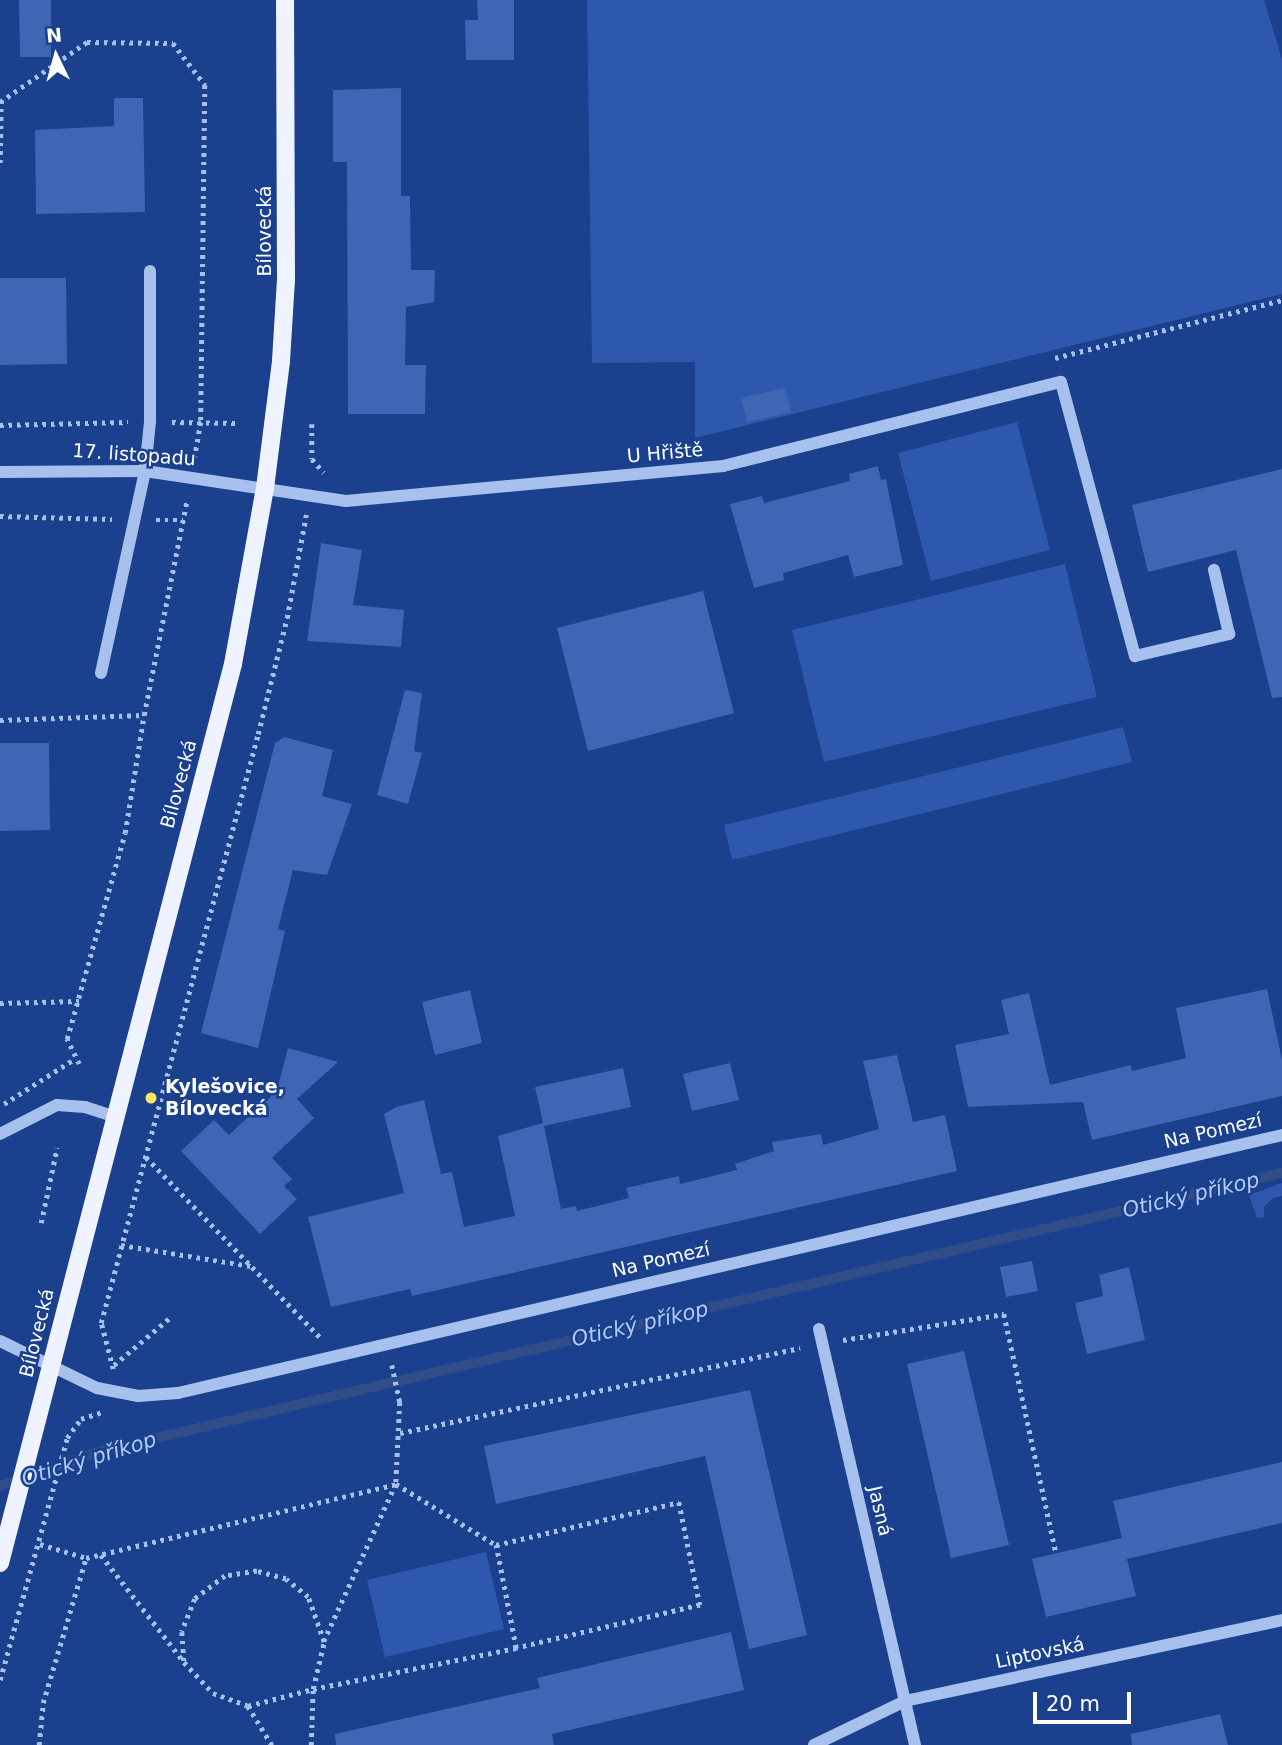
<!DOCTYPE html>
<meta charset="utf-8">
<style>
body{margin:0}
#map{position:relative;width:1282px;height:1745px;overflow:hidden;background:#1a408e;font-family:"DejaVu Sans",sans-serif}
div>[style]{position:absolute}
.green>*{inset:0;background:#2d58ad}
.stream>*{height:10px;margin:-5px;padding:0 5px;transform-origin:5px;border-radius:5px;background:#314d87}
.building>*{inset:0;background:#3e66b5}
.path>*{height:4.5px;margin-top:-2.25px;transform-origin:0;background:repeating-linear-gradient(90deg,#a7c0ee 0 3.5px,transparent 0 8.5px)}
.minor>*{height:12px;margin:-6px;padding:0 6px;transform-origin:6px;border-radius:6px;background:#a7c0ee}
.major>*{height:18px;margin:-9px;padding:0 9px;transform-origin:9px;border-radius:9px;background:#eef3ff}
.dots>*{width:19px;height:19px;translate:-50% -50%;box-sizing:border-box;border:4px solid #1a408e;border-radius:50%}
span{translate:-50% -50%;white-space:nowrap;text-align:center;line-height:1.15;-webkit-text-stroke:5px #1a408e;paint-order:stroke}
.street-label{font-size:19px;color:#fff}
.poi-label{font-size:19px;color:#fff;font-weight:700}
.left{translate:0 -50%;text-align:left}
.water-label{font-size:21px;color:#b3caf5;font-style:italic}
.north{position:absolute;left:21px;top:21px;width:70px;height:70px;-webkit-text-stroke:5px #1a408e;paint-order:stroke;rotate:355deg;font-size:19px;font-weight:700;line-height:28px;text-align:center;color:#fff}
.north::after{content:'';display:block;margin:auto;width:24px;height:32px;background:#fff;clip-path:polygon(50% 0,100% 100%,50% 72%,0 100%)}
.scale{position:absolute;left:1033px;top:1692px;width:98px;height:32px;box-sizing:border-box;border:4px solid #fff;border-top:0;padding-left:9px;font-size:21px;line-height:24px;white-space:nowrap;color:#fff;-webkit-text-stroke:5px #1a408e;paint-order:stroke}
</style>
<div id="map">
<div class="green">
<div style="clip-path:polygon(587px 0,1264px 0,1282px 59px,1282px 294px,695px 438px,695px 362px,592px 363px)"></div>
<div style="clip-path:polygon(1017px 422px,1050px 550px,931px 581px,898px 453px)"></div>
<div style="clip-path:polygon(1065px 564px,1097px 697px,824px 762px,792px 630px)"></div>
<div style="clip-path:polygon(1123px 727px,1132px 762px,732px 860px,724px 825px)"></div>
<div style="clip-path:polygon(1282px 1183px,1282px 1196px,1273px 1198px,1264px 1207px,1264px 1217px,1257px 1218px,1249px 1195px)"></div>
<div style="clip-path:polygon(486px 1552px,504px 1629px,385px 1657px,367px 1580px)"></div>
</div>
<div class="stream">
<div style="left:0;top:1486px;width:107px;rotate:-19.1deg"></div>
<div style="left:101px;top:1451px;width:1213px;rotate:-13.25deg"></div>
</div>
<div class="building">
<div style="clip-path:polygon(19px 0,51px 0,51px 57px,20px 57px)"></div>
<div style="clip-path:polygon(477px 0,514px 0,514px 60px,466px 60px,465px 20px,478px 20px)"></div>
<div style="clip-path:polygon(401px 88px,401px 196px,410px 196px,411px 270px,435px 270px,434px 302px,406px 307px,405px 365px,426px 365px,425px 414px,348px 414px,347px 162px,333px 162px,333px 90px)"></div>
<div style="clip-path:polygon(114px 98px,143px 98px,145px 212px,36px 214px,35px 130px,114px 126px)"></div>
<div style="clip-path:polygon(0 278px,66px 278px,67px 364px,0 365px)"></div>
<div style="clip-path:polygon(785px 388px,791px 412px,747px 422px,741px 398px)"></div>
<div style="clip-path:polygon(878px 466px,881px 480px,886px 479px,903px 565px,854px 577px,848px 555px,783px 573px,784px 580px,754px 588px,730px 504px,762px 496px,764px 503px,850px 481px,849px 474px)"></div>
<div style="clip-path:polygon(1282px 469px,1282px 697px,1272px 698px,1236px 550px,1148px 572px,1132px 505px)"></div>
<div style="clip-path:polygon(321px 543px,362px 550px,353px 605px,404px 610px,401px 647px,307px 641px)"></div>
<div style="clip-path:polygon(703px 591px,734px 713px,588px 751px,557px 628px)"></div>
<div style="clip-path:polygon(405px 690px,422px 693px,414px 751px,422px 753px,408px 804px,377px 795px)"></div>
<div style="clip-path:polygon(284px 737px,333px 750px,322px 796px,352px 804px,327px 875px,293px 870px,278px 929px,285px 931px,258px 1048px,201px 1033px,275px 743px)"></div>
<div style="clip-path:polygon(0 743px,49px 743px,50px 830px,0 831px)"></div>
<div style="clip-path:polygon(1267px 989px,1282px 1060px,1282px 1096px,1092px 1140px,1083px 1102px,968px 1107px,955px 1045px,1009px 1034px,1001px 1000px,1029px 993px,1050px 1085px,1131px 1065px,1132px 1071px,1186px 1058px,1176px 1008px)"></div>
<div style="clip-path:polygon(470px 990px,482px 1043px,435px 1055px,422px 1002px)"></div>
<div style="clip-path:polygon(288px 1048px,338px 1062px,297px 1099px,314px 1118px,272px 1158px,292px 1179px,284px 1186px,297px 1199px,260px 1234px,181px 1151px,214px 1120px,229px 1135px,277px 1090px)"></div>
<div style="clip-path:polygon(897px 1055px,913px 1122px,945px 1115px,957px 1171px,412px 1296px,410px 1289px,331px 1307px,308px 1217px,404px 1193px,384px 1114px,396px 1107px,424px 1100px,441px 1174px,452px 1172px,464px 1227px,515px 1216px,498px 1136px,543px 1123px,535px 1087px,623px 1068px,631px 1107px,544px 1126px,561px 1209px,576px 1206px,577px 1211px,629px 1198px,626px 1188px,679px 1176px,680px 1184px,737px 1170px,735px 1164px,774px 1151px,772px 1142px,821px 1134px,823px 1145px,879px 1129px,863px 1061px)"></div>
<div style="clip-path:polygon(730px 1063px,739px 1100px,692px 1111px,683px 1074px)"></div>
<div style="clip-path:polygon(1032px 1261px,1038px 1291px,1006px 1297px,1000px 1267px)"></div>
<div style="clip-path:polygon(1129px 1267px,1145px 1340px,1087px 1354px,1075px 1303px,1103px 1296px,1099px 1275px)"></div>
<div style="clip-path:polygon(964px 1351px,1009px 1545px,951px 1558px,907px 1364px)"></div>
<div style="clip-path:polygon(750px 1390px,807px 1635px,749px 1649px,705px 1456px,496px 1504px,484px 1446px)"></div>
<div style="clip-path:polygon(1282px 1462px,1282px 1523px,1127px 1559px,1136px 1596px,1046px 1617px,1032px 1559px,1122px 1538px,1113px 1501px)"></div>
<div style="clip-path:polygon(731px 1632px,744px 1690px,552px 1734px,554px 1745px,336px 1745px,335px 1734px,540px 1688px,537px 1678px)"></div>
<div style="clip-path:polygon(1220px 1714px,1228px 1745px,1132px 1745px,1131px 1734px)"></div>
</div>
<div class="path">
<div style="left:0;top:102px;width:106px;rotate:-34.6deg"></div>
<div style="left:87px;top:42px;width:86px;rotate:0.7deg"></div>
<div style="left:173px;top:43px;width:53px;rotate:52.7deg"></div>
<div style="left:205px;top:85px;width:337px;rotate:90.7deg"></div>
<div style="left:201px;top:422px;width:36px;rotate:100deg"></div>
<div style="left:0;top:163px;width:63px;rotate:-89.1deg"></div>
<div style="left:1055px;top:358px;width:234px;rotate:-14.3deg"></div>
<div style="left:172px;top:422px;width:65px;rotate:0.9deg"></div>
<div style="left:312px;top:424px;width:35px;rotate:90deg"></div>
<div style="left:312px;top:459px;width:18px;rotate:49deg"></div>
<div style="left:0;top:425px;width:128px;rotate:-1.3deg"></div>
<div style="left:0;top:516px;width:112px;rotate:1.5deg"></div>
<div style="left:156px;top:520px;width:27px"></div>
<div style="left:0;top:720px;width:144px;rotate:-2deg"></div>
<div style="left:0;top:1003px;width:79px;rotate:-1.5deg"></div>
<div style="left:79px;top:1064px;width:28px;rotate:-116deg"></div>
<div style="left:67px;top:1039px;width:214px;rotate:-74.3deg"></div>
<div style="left:125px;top:833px;width:120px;rotate:-80.9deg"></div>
<div style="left:144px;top:715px;width:219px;rotate:-78.7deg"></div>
<div style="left:4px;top:1104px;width:85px;rotate:-32.6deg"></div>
<div style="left:146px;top:1157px;width:250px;rotate:46deg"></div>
<div style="left:41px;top:1223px;width:77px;rotate:-78deg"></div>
<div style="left:121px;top:1245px;width:132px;rotate:9.2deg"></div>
<div style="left:843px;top:1340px;width:163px;rotate:-9.2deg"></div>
<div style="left:1004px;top:1314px;width:245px;rotate:77.7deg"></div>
<div style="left:114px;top:1365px;width:76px;rotate:-40.2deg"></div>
<div style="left:392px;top:1365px;width:38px;rotate:78deg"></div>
<div style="left:400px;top:1402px;width:82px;rotate:92.8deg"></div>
<div style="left:396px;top:1484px;width:117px;rotate:31.4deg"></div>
<div style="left:496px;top:1545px;width:188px;rotate:-13.2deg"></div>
<div style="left:679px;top:1502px;width:105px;rotate:78.5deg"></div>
<div style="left:700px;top:1605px;width:189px;rotate:166.8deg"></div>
<div style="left:516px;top:1648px;width:105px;rotate:-101deg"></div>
<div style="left:113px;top:1369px;width:48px;rotate:-104.6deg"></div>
<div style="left:101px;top:1323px;width:610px;rotate:-75.07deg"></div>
<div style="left:258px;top:734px;width:120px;rotate:-76deg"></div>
<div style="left:287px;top:618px;width:105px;rotate:-79.5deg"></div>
<div style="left:400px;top:1433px;width:409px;rotate:-12deg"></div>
<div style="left:40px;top:1544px;width:48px;rotate:16.9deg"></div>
<div style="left:86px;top:1558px;width:319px;rotate:-13.4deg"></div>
<div style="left:396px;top:1484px;width:173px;rotate:114.6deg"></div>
<div style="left:101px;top:1555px;width:135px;rotate:52.2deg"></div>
<div style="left:184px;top:1662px;width:42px;rotate:46.9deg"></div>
<div style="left:213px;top:1693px;width:37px;rotate:20deg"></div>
<div style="left:248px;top:1706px;width:67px;rotate:-14.7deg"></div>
<div style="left:313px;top:1689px;width:48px;rotate:-76.8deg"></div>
<div style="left:324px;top:1642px;width:48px;rotate:-109.6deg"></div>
<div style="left:308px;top:1597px;width:28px;rotate:-141deg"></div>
<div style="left:286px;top:1579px;width:30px;rotate:-165deg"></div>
<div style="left:257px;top:1571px;width:32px;rotate:171deg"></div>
<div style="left:225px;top:1576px;width:38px;rotate:143deg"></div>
<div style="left:195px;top:1599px;width:35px;rotate:112deg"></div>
<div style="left:182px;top:1632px;width:30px;rotate:86deg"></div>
<div style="left:0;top:1680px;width:251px;rotate:-74.5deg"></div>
<div style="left:67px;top:1438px;width:24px;rotate:-54deg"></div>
<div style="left:81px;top:1419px;width:23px;rotate:-18deg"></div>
<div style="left:248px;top:1706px;width:46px;rotate:58.4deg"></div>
<div style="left:39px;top:1745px;width:42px;rotate:-84.6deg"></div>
<div style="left:43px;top:1703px;width:151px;rotate:-73.5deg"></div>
<div style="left:311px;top:1745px;width:56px;rotate:-88deg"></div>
<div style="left:313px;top:1689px;width:207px;rotate:-11.4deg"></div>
</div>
<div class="minor">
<div style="left:0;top:472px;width:145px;rotate:-0.4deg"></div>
<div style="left:145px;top:471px;width:203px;rotate:8.5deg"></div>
<div style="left:346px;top:501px;width:379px;rotate:-5.3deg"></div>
<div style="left:723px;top:466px;width:348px;rotate:-14deg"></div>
<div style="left:1061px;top:382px;width:284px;rotate:74.9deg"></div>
<div style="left:1135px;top:656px;width:97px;rotate:-13.2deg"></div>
<div style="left:1229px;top:634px;width:66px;rotate:-103.2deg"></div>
<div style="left:101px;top:673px;width:207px;rotate:-77.7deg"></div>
<div style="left:145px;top:471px;width:49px;rotate:-84.2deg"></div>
<div style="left:150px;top:422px;width:151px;rotate:-90deg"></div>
<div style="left:0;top:1134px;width:64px;rotate:-27deg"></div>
<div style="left:57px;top:1105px;width:28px;rotate:4deg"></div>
<div style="left:85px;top:1107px;width:32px;rotate:18deg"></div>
<div style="left:819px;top:1329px;width:427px;rotate:77deg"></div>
<div style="left:0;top:1341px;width:108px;rotate:25.9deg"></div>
<div style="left:97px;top:1388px;width:42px;rotate:11deg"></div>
<div style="left:138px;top:1396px;width:40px;rotate:-4.3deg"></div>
<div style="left:178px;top:1393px;width:1134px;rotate:-13.15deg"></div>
<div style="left:814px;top:1745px;width:101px;rotate:-25.8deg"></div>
<div style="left:905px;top:1701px;width:386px;rotate:-12.1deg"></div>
</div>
<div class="major">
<div style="left:0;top:1563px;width:929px;rotate:-75.47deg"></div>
<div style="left:233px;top:664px;width:179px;rotate:-79.7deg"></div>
<div style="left:265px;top:488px;width:128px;rotate:-82.8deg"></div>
<div style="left:281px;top:361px;width:81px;rotate:-86.5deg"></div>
<div style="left:286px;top:280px;width:280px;rotate:-90.2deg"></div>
</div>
<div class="dots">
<div style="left:151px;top:1098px;background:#ffe364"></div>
</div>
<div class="street-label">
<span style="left:265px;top:231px;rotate:-90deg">Bílovecká</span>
<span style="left:665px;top:453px;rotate:-5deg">U Hřiště</span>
<span style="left:134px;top:455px;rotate:4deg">17. listopadu</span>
<span style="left:179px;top:784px;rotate:-75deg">Bílovecká</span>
<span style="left:1213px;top:1131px;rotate:-13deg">Na Pomezí</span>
<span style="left:661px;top:1260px;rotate:-13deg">Na Pomezí</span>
<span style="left:37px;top:1333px;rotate:-76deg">Bílovecká</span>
<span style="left:880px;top:1511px;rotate:77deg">Jasná</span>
<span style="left:1040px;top:1653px;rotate:-12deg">Liptovská</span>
</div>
<div class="poi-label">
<span class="left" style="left:165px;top:1098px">Kylešovice,<br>Bílovecká</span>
</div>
<div class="water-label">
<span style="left:1191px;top:1195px;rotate:-13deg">Otický příkop</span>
<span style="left:640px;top:1324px;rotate:-13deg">Otický příkop</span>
<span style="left:89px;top:1459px;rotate:-17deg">Otický příkop</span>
</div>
<div class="north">N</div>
<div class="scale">20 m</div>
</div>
